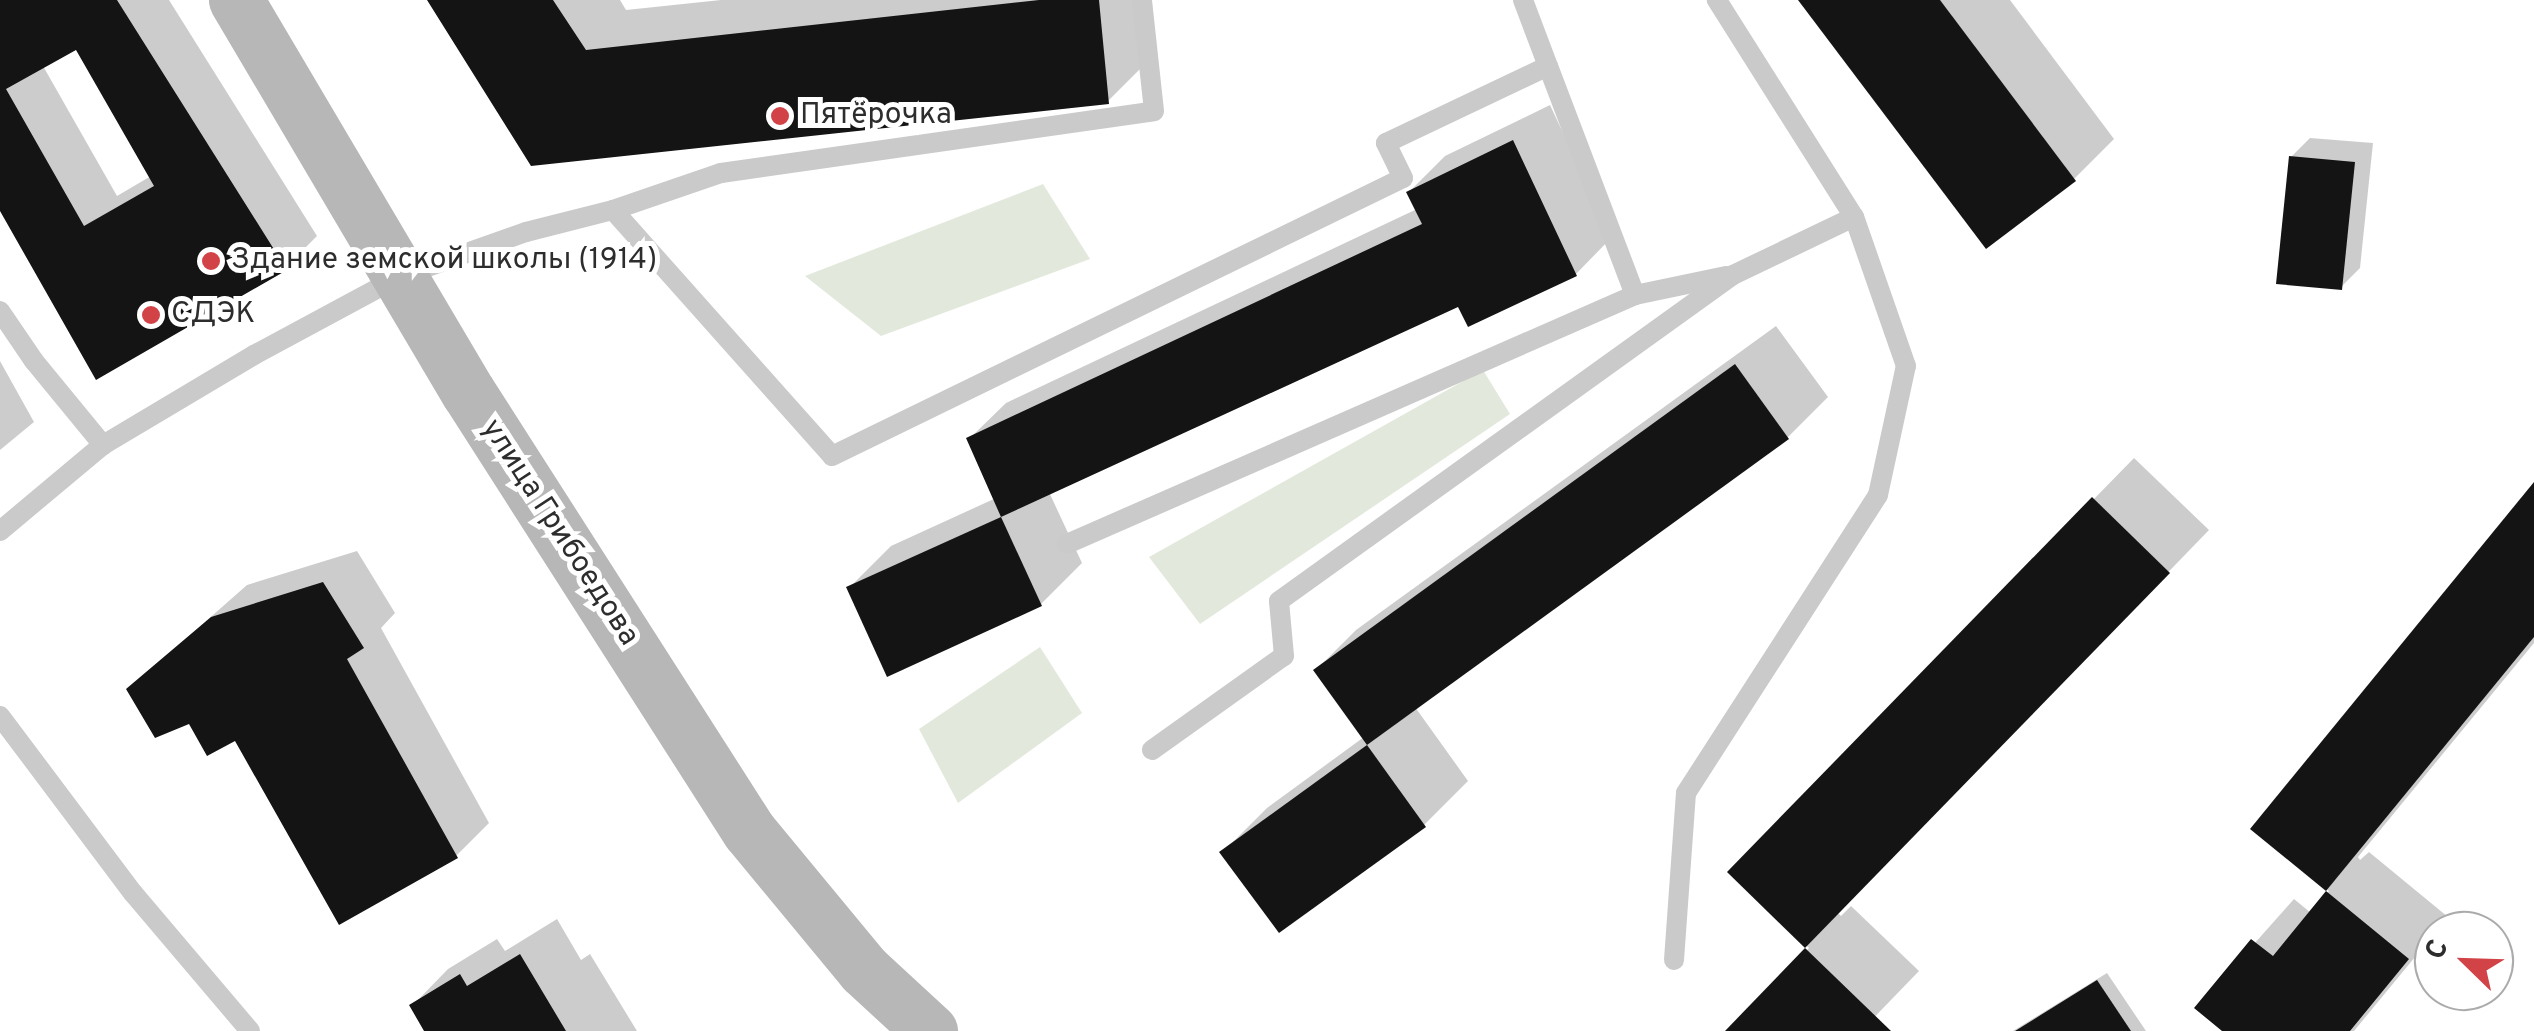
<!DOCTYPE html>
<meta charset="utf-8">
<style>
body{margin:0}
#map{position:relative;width:2534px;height:1031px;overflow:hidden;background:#fff;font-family:Overpass,sans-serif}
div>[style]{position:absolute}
.green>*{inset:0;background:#e2e9dc}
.shadow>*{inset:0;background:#0003}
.building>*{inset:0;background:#141414}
.lane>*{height:20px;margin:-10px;padding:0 10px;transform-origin:10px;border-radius:10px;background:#cacaca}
.secondary>*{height:55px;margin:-27.5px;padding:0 27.5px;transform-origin:27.5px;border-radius:27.5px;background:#b7b7b7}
.dots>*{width:28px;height:28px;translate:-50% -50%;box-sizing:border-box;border:5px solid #fff;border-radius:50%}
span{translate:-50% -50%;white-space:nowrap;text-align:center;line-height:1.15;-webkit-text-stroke:10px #fff;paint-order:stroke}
.poi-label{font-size:30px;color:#2d2d2d}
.left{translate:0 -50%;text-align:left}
.street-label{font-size:30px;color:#2d2d2d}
.north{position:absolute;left:2414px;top:911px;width:100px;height:100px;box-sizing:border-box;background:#fff;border:2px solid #ababab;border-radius:50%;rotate:293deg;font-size:28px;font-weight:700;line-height:40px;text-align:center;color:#2d2d2d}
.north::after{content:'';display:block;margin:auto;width:35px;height:45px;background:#d14347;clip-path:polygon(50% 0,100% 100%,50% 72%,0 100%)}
</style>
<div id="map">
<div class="green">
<div style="clip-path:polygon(1043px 184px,1090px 259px,881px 336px,805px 276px)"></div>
<div style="clip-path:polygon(1483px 370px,1510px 414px,1200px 624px,1149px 557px)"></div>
<div style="clip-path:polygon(1040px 647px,1082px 713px,958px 803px,919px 729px)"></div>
</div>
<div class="shadow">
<div style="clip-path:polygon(evenodd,0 0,169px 0,317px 236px,285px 268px,0 211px,0 0,77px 46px,151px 176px,117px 196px,43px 66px,77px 46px)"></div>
<div style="clip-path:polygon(430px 0,620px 0,626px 10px,721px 0,1142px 0,1148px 61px,1108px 101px,532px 164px)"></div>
<div style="clip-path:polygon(1801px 0,2010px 0,2114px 139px,2074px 179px)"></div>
<div style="clip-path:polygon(1550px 105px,1612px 237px,1576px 274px,1469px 324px,1459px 304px,1049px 492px,1082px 563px,1041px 604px,849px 588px,891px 546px,996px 498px,969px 439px,1006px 403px,1417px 209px,1409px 192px,1445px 156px)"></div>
<div style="clip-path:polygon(2310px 138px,2373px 143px,2360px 268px,2341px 287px,2291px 157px)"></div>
<div style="clip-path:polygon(1776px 326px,1828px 397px,1788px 437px,1415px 707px,1468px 781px,1424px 825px,1223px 852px,1267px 808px,1364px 737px,1316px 670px,1356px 630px)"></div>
<div style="clip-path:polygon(0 361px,34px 422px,0 450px)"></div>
<div style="clip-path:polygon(2134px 458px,2209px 530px,1838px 913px,1841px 916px,1851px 906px,1919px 971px,1861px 1031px,1728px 1031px,1809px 948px,1730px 872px)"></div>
<div style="clip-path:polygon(2534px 486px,2534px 643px,2358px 857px,2360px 860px,2369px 852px,2448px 917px,2354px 1031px,2226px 1031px,2197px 1008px,2294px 899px,2311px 913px,2329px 891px,2253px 828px)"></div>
<div style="clip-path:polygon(357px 551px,395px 613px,381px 628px,489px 823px,456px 856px,236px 737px,190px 721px,129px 689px,247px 585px)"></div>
<div style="clip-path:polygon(557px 919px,581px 960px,590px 954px,637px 1031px,427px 1031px,412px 1006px,448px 969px,497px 939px,505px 951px)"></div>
<div style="clip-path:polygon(2107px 973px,2146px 1031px,2013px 1031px)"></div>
</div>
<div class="building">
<div style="clip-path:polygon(evenodd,0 0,117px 0,287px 270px,96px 380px,0 211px,0 0,76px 50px,154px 186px,84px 226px,6px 89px,76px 50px)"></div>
<div style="clip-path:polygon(427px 0,553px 0,586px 50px,1039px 0,1099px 0,1109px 104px,531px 166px)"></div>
<div style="clip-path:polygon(1798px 0,1940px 0,2076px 181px,1986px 249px)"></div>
<div style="clip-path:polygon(1513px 140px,1577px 276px,1468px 327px,1458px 307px,1001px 517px,966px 438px,1422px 224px,1406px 192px)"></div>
<div style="clip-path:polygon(2289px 156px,2355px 162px,2342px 290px,2276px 284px)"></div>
<div style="clip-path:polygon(1735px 364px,1789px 439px,1367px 745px,1313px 670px)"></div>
<div style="clip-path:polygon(2534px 482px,2534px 637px,2326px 891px,2250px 829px)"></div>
<div style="clip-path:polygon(2092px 497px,2170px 573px,1805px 948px,1727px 872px)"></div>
<div style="clip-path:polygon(1001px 517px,1042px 606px,887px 677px,846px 587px)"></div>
<div style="clip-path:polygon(323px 582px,364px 648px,347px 659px,458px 858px,339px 925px,235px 741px,207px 756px,189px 724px,155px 738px,126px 689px,211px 617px)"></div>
<div style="clip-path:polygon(1367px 745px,1426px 827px,1279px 933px,1219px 852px)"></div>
<div style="clip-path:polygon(2326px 891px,2409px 959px,2350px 1031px,2222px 1031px,2194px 1008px,2251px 939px,2273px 956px)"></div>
<div style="clip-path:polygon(1805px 948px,1891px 1031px,1725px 1031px)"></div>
<div style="clip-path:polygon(520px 954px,566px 1031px,424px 1031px,409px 1005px,460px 974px,467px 986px)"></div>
<div style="clip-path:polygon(2097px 980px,2131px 1031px,2015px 1031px)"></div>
</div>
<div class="lane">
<div style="left:1523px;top:0;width:71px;rotate:69.3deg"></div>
<div style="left:613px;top:210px;width:329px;rotate:48.3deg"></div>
<div style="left:832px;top:456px;width:635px;rotate:-25.96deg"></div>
<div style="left:1403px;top:178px;width:39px;rotate:-116deg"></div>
<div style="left:1386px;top:143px;width:179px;rotate:-25.4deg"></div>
<div style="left:1548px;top:66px;width:245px;rotate:69.2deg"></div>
<div style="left:1635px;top:295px;width:620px;rotate:156.33deg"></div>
<div style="left:1635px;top:295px;width:93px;rotate:-11.8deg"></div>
<div style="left:0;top:311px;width:60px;rotate:55.8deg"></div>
<div style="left:34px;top:361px;width:109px;rotate:50.6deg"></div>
<div style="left:0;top:531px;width:134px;rotate:-39.9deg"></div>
<div style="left:103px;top:445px;width:176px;rotate:-30.8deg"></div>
<div style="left:254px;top:355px;width:165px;rotate:-28.3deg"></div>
<div style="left:399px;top:277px;width:135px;rotate:-19.5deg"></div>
<div style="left:526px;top:232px;width:90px;rotate:-14.2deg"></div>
<div style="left:613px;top:210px;width:114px;rotate:-18.9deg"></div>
<div style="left:721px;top:173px;width:437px;rotate:-8.1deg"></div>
<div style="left:1154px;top:111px;width:112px;rotate:-96.2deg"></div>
<div style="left:0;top:716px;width:221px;rotate:53.1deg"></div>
<div style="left:133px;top:893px;width:181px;rotate:49.7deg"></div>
<div style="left:1152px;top:750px;width:162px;rotate:-35.5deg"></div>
<div style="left:1284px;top:656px;width:55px;rotate:-95.2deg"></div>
<div style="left:1279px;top:601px;width:559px;rotate:-35.68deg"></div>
<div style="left:1733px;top:275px;width:134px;rotate:-25.6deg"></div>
<div style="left:1854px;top:217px;width:257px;rotate:-122.3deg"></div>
<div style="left:1674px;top:960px;width:167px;rotate:-85.9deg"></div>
<div style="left:1686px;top:793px;width:354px;rotate:-57.2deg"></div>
<div style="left:1878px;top:495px;width:132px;rotate:-77.8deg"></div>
<div style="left:1906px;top:366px;width:158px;rotate:-109.2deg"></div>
</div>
<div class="secondary">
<div style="left:236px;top:0;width:456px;rotate:59.4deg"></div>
<div style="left:468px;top:392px;width:521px;rotate:57.38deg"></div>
<div style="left:749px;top:831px;width:180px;rotate:50.4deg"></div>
<div style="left:864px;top:970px;width:90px;rotate:42.7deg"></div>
</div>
<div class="dots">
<div style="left:780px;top:116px;background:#d14347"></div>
<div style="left:211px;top:261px;background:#d14347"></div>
<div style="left:151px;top:315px;background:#d14347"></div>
</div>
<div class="poi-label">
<span class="left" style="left:800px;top:116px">Пятёрочка</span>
<span class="left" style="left:231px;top:261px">Здание земской школы (1914)</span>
<span class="left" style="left:171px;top:315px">СДЭК</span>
</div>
<div class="street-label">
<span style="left:559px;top:533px;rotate:57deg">улица Грибоедова</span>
</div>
<div class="north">С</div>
</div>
